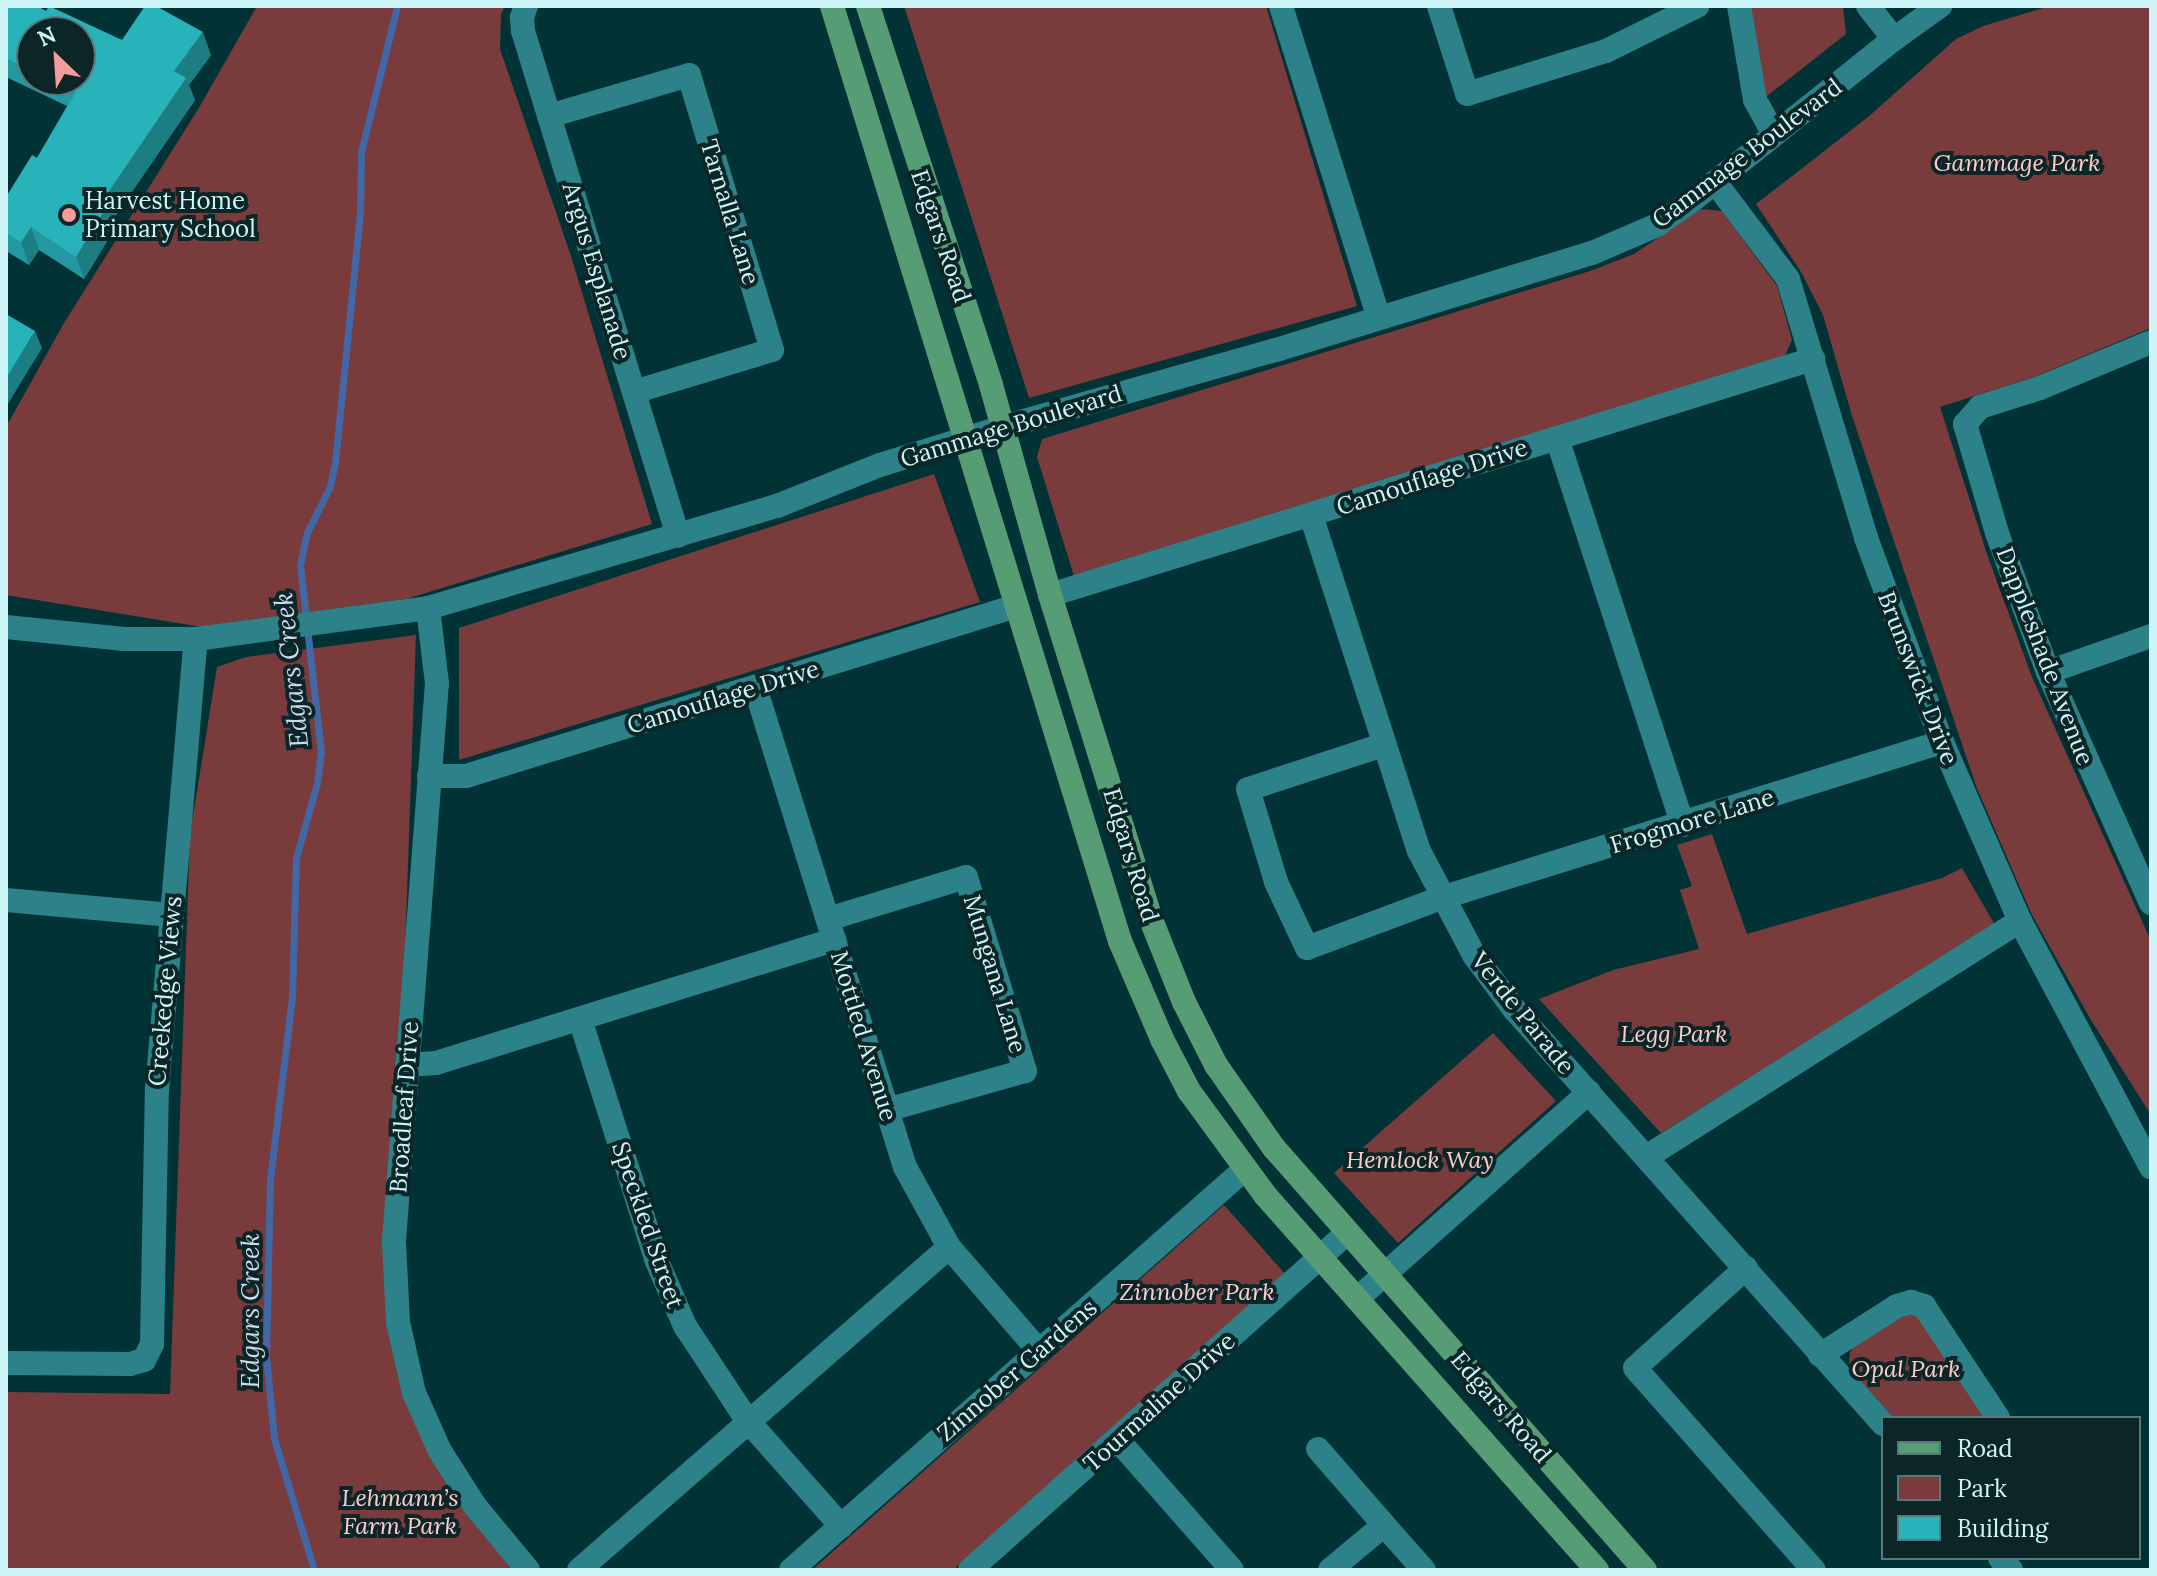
<!DOCTYPE html>
<meta charset="utf-8">
<style>
body{margin:0}
#map{position:relative;width:2157px;height:1576px;overflow:hidden;background:#013235;font-family:Lora,serif}
div>[style]{position:absolute}
.green>*{inset:0;background:#793b3b}
.stream>*{height:7px;margin:-3.5px;padding:0 3.5px;transform-origin:3.5px;border-radius:3.5px;background:#4267a7}
.minor>*{height:24px;margin:-12px;padding:0 12px;transform-origin:12px;border-radius:12px;background:#2c8288}
.major>*{height:24px;margin:-12px;padding:0 12px;transform-origin:12px;border-radius:12px;background:#569c75}
.wall>*{inset:0;background:#2299a0}
.shaded-wall>*{inset:0;background:#1c7d82}
.building>*{inset:0;background:#28b2ba}
.dots>*{width:22px;height:22px;translate:-50% -50%;box-sizing:border-box;border:4px solid #0c2628;border-radius:50%}
span{translate:-50% -50%;white-space:nowrap;text-align:center;line-height:1.15;-webkit-text-stroke:8px #0c2628;paint-order:stroke}
.street-label{font-size:24px;color:#cdf4f6}
.park-label{font-size:24px;color:#feccca;font-style:italic}
.poi-label{font-size:24px;color:#cdf4f6}
.left{translate:0 -50%;text-align:left}
.water-label{font-size:26px;color:#cfdaed;font-style:italic}
.frame{position:absolute;inset:0;border:8px solid #cdf4f6;pointer-events:none}
.legend{position:absolute;left:1881px;top:1416px;width:260px;height:144px;box-sizing:border-box;background:#0c2628;border:2px solid #59787a;margin:0;padding:10px 14px;list-style:none;font-size:24px;color:#cdf4f6}
.legend li{display:flex;align-items:center;gap:16px;height:40px}
.legend b{width:40px;border:2px solid #59787a}
.north{position:absolute;left:16px;top:16px;width:80px;height:80px;box-sizing:border-box;background:#0c2628;border:2px solid #59787a;border-radius:50%;rotate:335deg;font-size:22px;font-weight:700;line-height:32px;text-align:center;color:#cdf4f6}
.north::after{content:'';display:block;margin:auto;width:28px;height:36px;background:#f59b99;clip-path:polygon(50% 0,100% 100%,50% 72%,0 100%)}
</style>
<div id="map">
<div class="green">
<div style="clip-path:polygon(257px 6px,505px 6px,501px 14px,500px 49px,571px 256px,652px 524px,406px 599px,202px 627px,6px 595px,6px 427px,64px 323px,200px 106px)"></div>
<div style="clip-path:polygon(904px 6px,1266px 6px,1357px 306px,1029px 398px)"></div>
<div style="clip-path:polygon(1746px 6px,1843px 6px,1846px 34px,1762px 100px)"></div>
<div style="clip-path:polygon(2050px 6px,2151px 6px,2151px 328px,2034px 377px,1940px 407px,1987px 554px,2032px 677px,2151px 941px,2151px 1115px,2091px 1020px,2032px 915px,1976px 786px,1852px 416px,1823px 315px,1801px 272px,1756px 204px,1868px 117px,1956px 39px,1983px 26px)"></div>
<div style="clip-path:polygon(1701px 209px,1722px 211px,1777px 286px,1792px 340px,1784px 358px,1074px 576px,1037px 457px,1042px 439px,1590px 271px,1634px 254px)"></div>
<div style="clip-path:polygon(934px 474px,980px 602px,459px 760px,459px 628px)"></div>
<div style="clip-path:polygon(416px 635px,402px 1038px,384px 1226px,430px 1455px,458px 1503px,517px 1570px,6px 1570px,6px 1392px,170px 1394px,190px 834px,217px 667px,246px 657px)"></div>
<div style="clip-path:polygon(1712px 834px,1747px 934px,1942px 878px,1962px 868px,1995px 925px,1661px 1133px,1539px 999px,1613px 970px,1699px 949px,1680px 890px,1692px 886px,1677px 845px)"></div>
<div style="clip-path:polygon(1493px 1033px,1556px 1101px,1398px 1243px,1334px 1173px)"></div>
<div style="clip-path:polygon(1224px 1205px,1286px 1275px,953px 1570px,812px 1570px)"></div>
<div style="clip-path:polygon(1909px 1313px,1919px 1315px,1987px 1418px,1894px 1418px,1854px 1374px,1849px 1363px,1850px 1352px,1858px 1342px)"></div>
</div>
<div class="stream">
<div style="left:314px;top:1570px;width:138px;rotate:-106.9deg"></div>
<div style="left:274px;top:1438px;width:82px;rotate:-95.6deg"></div>
<div style="left:266px;top:1356px;width:177px;rotate:-88.7deg"></div>
<div style="left:270px;top:1179px;width:182px;rotate:-83.1deg"></div>
<div style="left:292px;top:998px;width:140px;rotate:-88.4deg"></div>
<div style="left:296px;top:858px;width:78px;rotate:-74.4deg"></div>
<div style="left:317px;top:783px;width:31px;rotate:-83deg"></div>
<div style="left:321px;top:752px;width:188px;rotate:-96.4deg"></div>
<div style="left:300px;top:565px;width:33px;rotate:-78deg"></div>
<div style="left:307px;top:533px;width:52px;rotate:-63.9deg"></div>
<div style="left:330px;top:486px;width:24px;rotate:-78deg"></div>
<div style="left:335px;top:463px;width:250px;rotate:-84.3deg"></div>
<div style="left:360px;top:214px;width:62px;rotate:-89.1deg"></div>
<div style="left:361px;top:152px;width:150px;rotate:-76.1deg"></div>
</div>
<div class="minor">
<div style="left:526px;top:6px;width:12px;rotate:110deg"></div>
<div style="left:522px;top:17px;width:14px;rotate:86deg"></div>
<div style="left:523px;top:31px;width:528px;rotate:72.94deg"></div>
<div style="left:1281px;top:6px;width:327px;rotate:72.6deg"></div>
<div style="left:1439px;top:6px;width:92px;rotate:72.3deg"></div>
<div style="left:1467px;top:94px;width:145px;rotate:-17.2deg"></div>
<div style="left:1606px;top:51px;width:102px;rotate:-26.3deg"></div>
<div style="left:1739px;top:6px;width:95px;rotate:80.3deg"></div>
<div style="left:1755px;top:100px;width:39px;rotate:61deg"></div>
<div style="left:1868px;top:6px;width:42px;rotate:51.8deg"></div>
<div style="left:549px;top:116px;width:146px;rotate:-16.3deg"></div>
<div style="left:689px;top:75px;width:287px;rotate:73.2deg"></div>
<div style="left:772px;top:350px;width:144px;rotate:163.1deg"></div>
<div style="left:1715px;top:182px;width:121px;rotate:53deg"></div>
<div style="left:1788px;top:279px;width:270px;rotate:73.2deg"></div>
<div style="left:1866px;top:538px;width:218px;rotate:69.6deg"></div>
<div style="left:1942px;top:742px;width:195px;rotate:66.5deg"></div>
<div style="left:2020px;top:921px;width:279px;rotate:62deg"></div>
<div style="left:2151px;top:342px;width:120px;rotate:157.5deg"></div>
<div style="left:2040px;top:388px;width:63px;rotate:162.4deg"></div>
<div style="left:1980px;top:407px;width:23px;rotate:131deg"></div>
<div style="left:1965px;top:424px;width:114px;rotate:73.6deg"></div>
<div style="left:1997px;top:533px;width:148px;rotate:69.9deg"></div>
<div style="left:2048px;top:672px;width:253px;rotate:66deg"></div>
<div style="left:1557px;top:438px;width:407px;rotate:72deg"></div>
<div style="left:1311px;top:515px;width:353px;rotate:72.2deg"></div>
<div style="left:1419px;top:851px;width:118px;rotate:62.1deg"></div>
<div style="left:1474px;top:955px;width:67px;rotate:53.5deg"></div>
<div style="left:1514px;top:1009px;width:555px;rotate:48.36deg"></div>
<div style="left:1050px;top:595px;width:799px;rotate:-17.19deg"></div>
<div style="left:428px;top:608px;width:76px;rotate:83.2deg"></div>
<div style="left:437px;top:683px;width:560px;rotate:94.41deg"></div>
<div style="left:394px;top:1241px;width:81px;rotate:87.2deg"></div>
<div style="left:398px;top:1322px;width:73px;rotate:77.3deg"></div>
<div style="left:414px;top:1393px;width:64px;rotate:65.9deg"></div>
<div style="left:440px;top:1451px;width:65px;rotate:57.5deg"></div>
<div style="left:475px;top:1506px;width:83px;rotate:50.4deg"></div>
<div style="left:6px;top:627px;width:119px;rotate:5.8deg"></div>
<div style="left:124px;top:639px;width:72px"></div>
<div style="left:196px;top:639px;width:234px;rotate:-7.6deg"></div>
<div style="left:428px;top:608px;width:364px;rotate:-16.3deg"></div>
<div style="left:777px;top:506px;width:111px;rotate:-21.7deg"></div>
<div style="left:880px;top:465px;width:129px;rotate:-17.2deg"></div>
<div style="left:1003px;top:427px;width:284px;rotate:-15.8deg"></div>
<div style="left:1276px;top:350px;width:331px;rotate:-17.1deg"></div>
<div style="left:1592px;top:253px;width:71px;rotate:-23.3deg"></div>
<div style="left:1657px;top:225px;width:39px;rotate:-35deg"></div>
<div style="left:1689px;top:203px;width:263px;rotate:-38.7deg"></div>
<div style="left:1894px;top:39px;width:57px;rotate:-35.7deg"></div>
<div style="left:2048px;top:672px;width:109px;rotate:-19.3deg"></div>
<div style="left:755px;top:687px;width:503px;rotate:72.65deg"></div>
<div style="left:905px;top:1167px;width:91px;rotate:61.2deg"></div>
<div style="left:949px;top:1247px;width:138px;rotate:49.1deg"></div>
<div style="left:1383px;top:745px;width:142px;rotate:161.9deg"></div>
<div style="left:1248px;top:789px;width:97px;rotate:73.2deg"></div>
<div style="left:1276px;top:882px;width:73px;rotate:64.8deg"></div>
<div style="left:1307px;top:948px;width:143px;rotate:-20.5deg"></div>
<div style="left:1441px;top:898px;width:525px;rotate:-17.3deg"></div>
<div style="left:429px;top:776px;width:37px"></div>
<div style="left:466px;top:776px;width:576px;rotate:-17.18deg"></div>
<div style="left:6px;top:900px;width:166px;rotate:5.2deg"></div>
<div style="left:828px;top:919px;width:144px;rotate:-16.9deg"></div>
<div style="left:966px;top:877px;width:203px;rotate:73.1deg"></div>
<div style="left:1025px;top:1071px;width:144px;rotate:164.3deg"></div>
<div style="left:580px;top:1019px;width:252px;rotate:72.4deg"></div>
<div style="left:656px;top:1259px;width:73px;rotate:66.6deg"></div>
<div style="left:685px;top:1326px;width:113px;rotate:56.6deg"></div>
<div style="left:747px;top:1420px;width:142px;rotate:48.4deg"></div>
<div style="left:407px;top:1065px;width:29px;rotate:-4deg"></div>
<div style="left:436px;top:1063px;width:417px;rotate:-17.2deg"></div>
<div style="left:1648px;top:1156px;width:440px;rotate:-32.3deg"></div>
<div style="left:1746px;top:1268px;width:149px;rotate:138deg"></div>
<div style="left:1635px;top:1368px;width:270px;rotate:48.5deg"></div>
<div style="left:1357px;top:1299px;width:311px;rotate:-41.7deg"></div>
<div style="left:1820px;top:1355px;width:91px;rotate:-32.5deg"></div>
<div style="left:1897px;top:1306px;width:15px;rotate:-16deg"></div>
<div style="left:1911px;top:1302px;width:14px;rotate:17deg"></div>
<div style="left:1924px;top:1306px;width:134px;rotate:56.5deg"></div>
<div style="left:6px;top:1363px;width:124px;rotate:0.5deg"></div>
<div style="left:130px;top:1364px;width:15px;rotate:-16deg"></div>
<div style="left:144px;top:1360px;width:18px;rotate:-63deg"></div>
<div style="left:152px;top:1344px;width:254px;rotate:-88.9deg"></div>
<div style="left:157px;top:1090px;width:453px;rotate:-85.1deg"></div>
<div style="left:1117px;top:1439px;width:174px;rotate:48.7deg"></div>
<div style="left:1318px;top:1449px;width:101px;rotate:49deg"></div>
<div style="left:2000px;top:1558px;width:16px;rotate:47deg"></div>
<div style="left:579px;top:1570px;width:491px;rotate:-41.1deg"></div>
<div style="left:791px;top:1570px;width:606px;rotate:-41.45deg"></div>
<div style="left:970px;top:1570px;width:506px;rotate:-41.79deg"></div>
<div style="left:1330px;top:1570px;width:70px;rotate:-39.8deg"></div>
<div style="left:1384px;top:1525px;width:60px;rotate:48.4deg"></div>
</div>
<div class="major">
<div style="left:832px;top:6px;width:978px;rotate:72.88deg"></div>
<div style="left:1120px;top:941px;width:107px;rotate:66.8deg"></div>
<div style="left:1162px;top:1039px;width:59px;rotate:62.6deg"></div>
<div style="left:1189px;top:1091px;width:129px;rotate:53.8deg"></div>
<div style="left:1265px;top:1195px;width:501px;rotate:48.48deg"></div>
<div style="left:868px;top:6px;width:398px;rotate:72deg"></div>
<div style="left:991px;top:385px;width:218px;rotate:74.3deg"></div>
<div style="left:1050px;top:595px;width:337px;rotate:72.7deg"></div>
<div style="left:1150px;top:917px;width:92px;rotate:68.2deg"></div>
<div style="left:1184px;top:1002px;width:71px;rotate:63.1deg"></div>
<div style="left:1216px;top:1065px;width:101px;rotate:55.1deg"></div>
<div style="left:1274px;top:1148px;width:562px;rotate:48.68deg"></div>
</div>
<div class="wall">
<div style="clip-path:polygon(evenodd,6px 6px,46px 11px,122px 40px,211px 55px,189px 85px,195px 100px,114px 218px,117px 225px,84px 279px,39px 250px,29px 265px,6px 251px,6px 197px,37px 158px,67px 106px,6px 77px,6px 6px,32px 32px,80px 80px,32px 80px,32px 32px)"></div>
</div>
<div class="shaded-wall">
<div style="clip-path:polygon(203px 32px,211px 55px,189px 85px,195px 100px,114px 218px,117px 225px,84px 279px,76px 257px,103px 200px,174px 71px)"></div>
<div style="clip-path:polygon(31px 227px,39px 250px,29px 265px,21px 242px)"></div>
<div style="clip-path:polygon(35px 331px,42px 348px,6px 407px,6px 379px)"></div>
</div>
<div class="building">
<div style="clip-path:polygon(6px 6px,37px 6px,46px 11px,49px 6px,122px 40px,145px 6px,156px 6px,203px 32px,174px 71px,186px 78px,103px 200px,109px 203px,76px 257px,31px 227px,21px 242px,6px 233px,6px 197px,32px 155px,37px 158px,76px 92px,51px 80px,80px 80px,80px 32px,32px 32px,32px 71px,6px 58px)"></div>
<div style="clip-path:polygon(6px 314px,35px 331px,6px 379px)"></div>
</div>
<div class="dots">
<div style="left:69px;top:215px;background:#f59b99"></div>
</div>
<div class="street-label">
<span style="left:1747px;top:153px;rotate:-37deg">Gammage Boulevard</span>
<span style="left:730px;top:212px;rotate:73deg">Tarnalla Lane</span>
<span style="left:941px;top:236px;rotate:71deg">Edgars Road</span>
<span style="left:597px;top:271px;rotate:73deg">Argus Esplanade</span>
<span style="left:1011px;top:426px;rotate:-17deg">Gammage Boulevard</span>
<span style="left:1432px;top:477px;rotate:-18deg">Camouflage Drive</span>
<span style="left:2045px;top:656px;rotate:69deg">Dappleshade Avenue</span>
<span style="left:1918px;top:678px;rotate:69deg">Brunswick Drive</span>
<span style="left:723px;top:697px;rotate:-17deg">Camouflage Drive</span>
<span style="left:1692px;top:821px;rotate:-17deg">Frogmore Lane</span>
<span style="left:1131px;top:855px;rotate:73deg">Edgars Road</span>
<span style="left:995px;top:974px;rotate:73deg">Mungana Lane</span>
<span style="left:165px;top:991px;rotate:-85deg">Creekedge Views</span>
<span style="left:1523px;top:1013px;rotate:51deg">Verde Parade</span>
<span style="left:864px;top:1036px;rotate:73deg">Mottled Avenue</span>
<span style="left:404px;top:1107px;rotate:-86deg">Broadleaf Drive</span>
<span style="left:648px;top:1225px;rotate:71deg">Speckled Street</span>
<span style="left:1017px;top:1370px;rotate:-41deg">Zinnober Gardens</span>
<span style="left:1159px;top:1402px;rotate:-42deg">Tourmaline Drive</span>
<span style="left:1501px;top:1407px;rotate:49deg">Edgars Road</span>
</div>
<div class="park-label">
<span style="left:2017px;top:163px">Gammage Park</span>
<span style="left:1674px;top:1034px">Legg Park</span>
<span style="left:1420px;top:1160px">Hemlock Way</span>
<span style="left:1197px;top:1292px">Zinnober Park</span>
<span style="left:1906px;top:1369px">Opal Park</span>
<span style="left:400px;top:1512px">Lehmann’s<br>Farm Park</span>
</div>
<div class="poi-label">
<span class="left" style="left:85px;top:215px">Harvest Home<br>Primary School</span>
</div>
<div class="water-label">
<span style="left:291px;top:670px;rotate:-96deg">Edgars Creek</span>
<span style="left:250px;top:1311px;rotate:-90deg">Edgars Creek</span>
</div>
<div class="frame"></div>
<ul class="legend">
<li><b style="height:10px;background:#569c75"></b>Road</li>
<li><b style="height:22px;background:#793b3b"></b>Park</li>
<li><b style="height:22px;background:#28b2ba"></b>Building</li>
</ul>
<div class="north">N</div>
</div>
